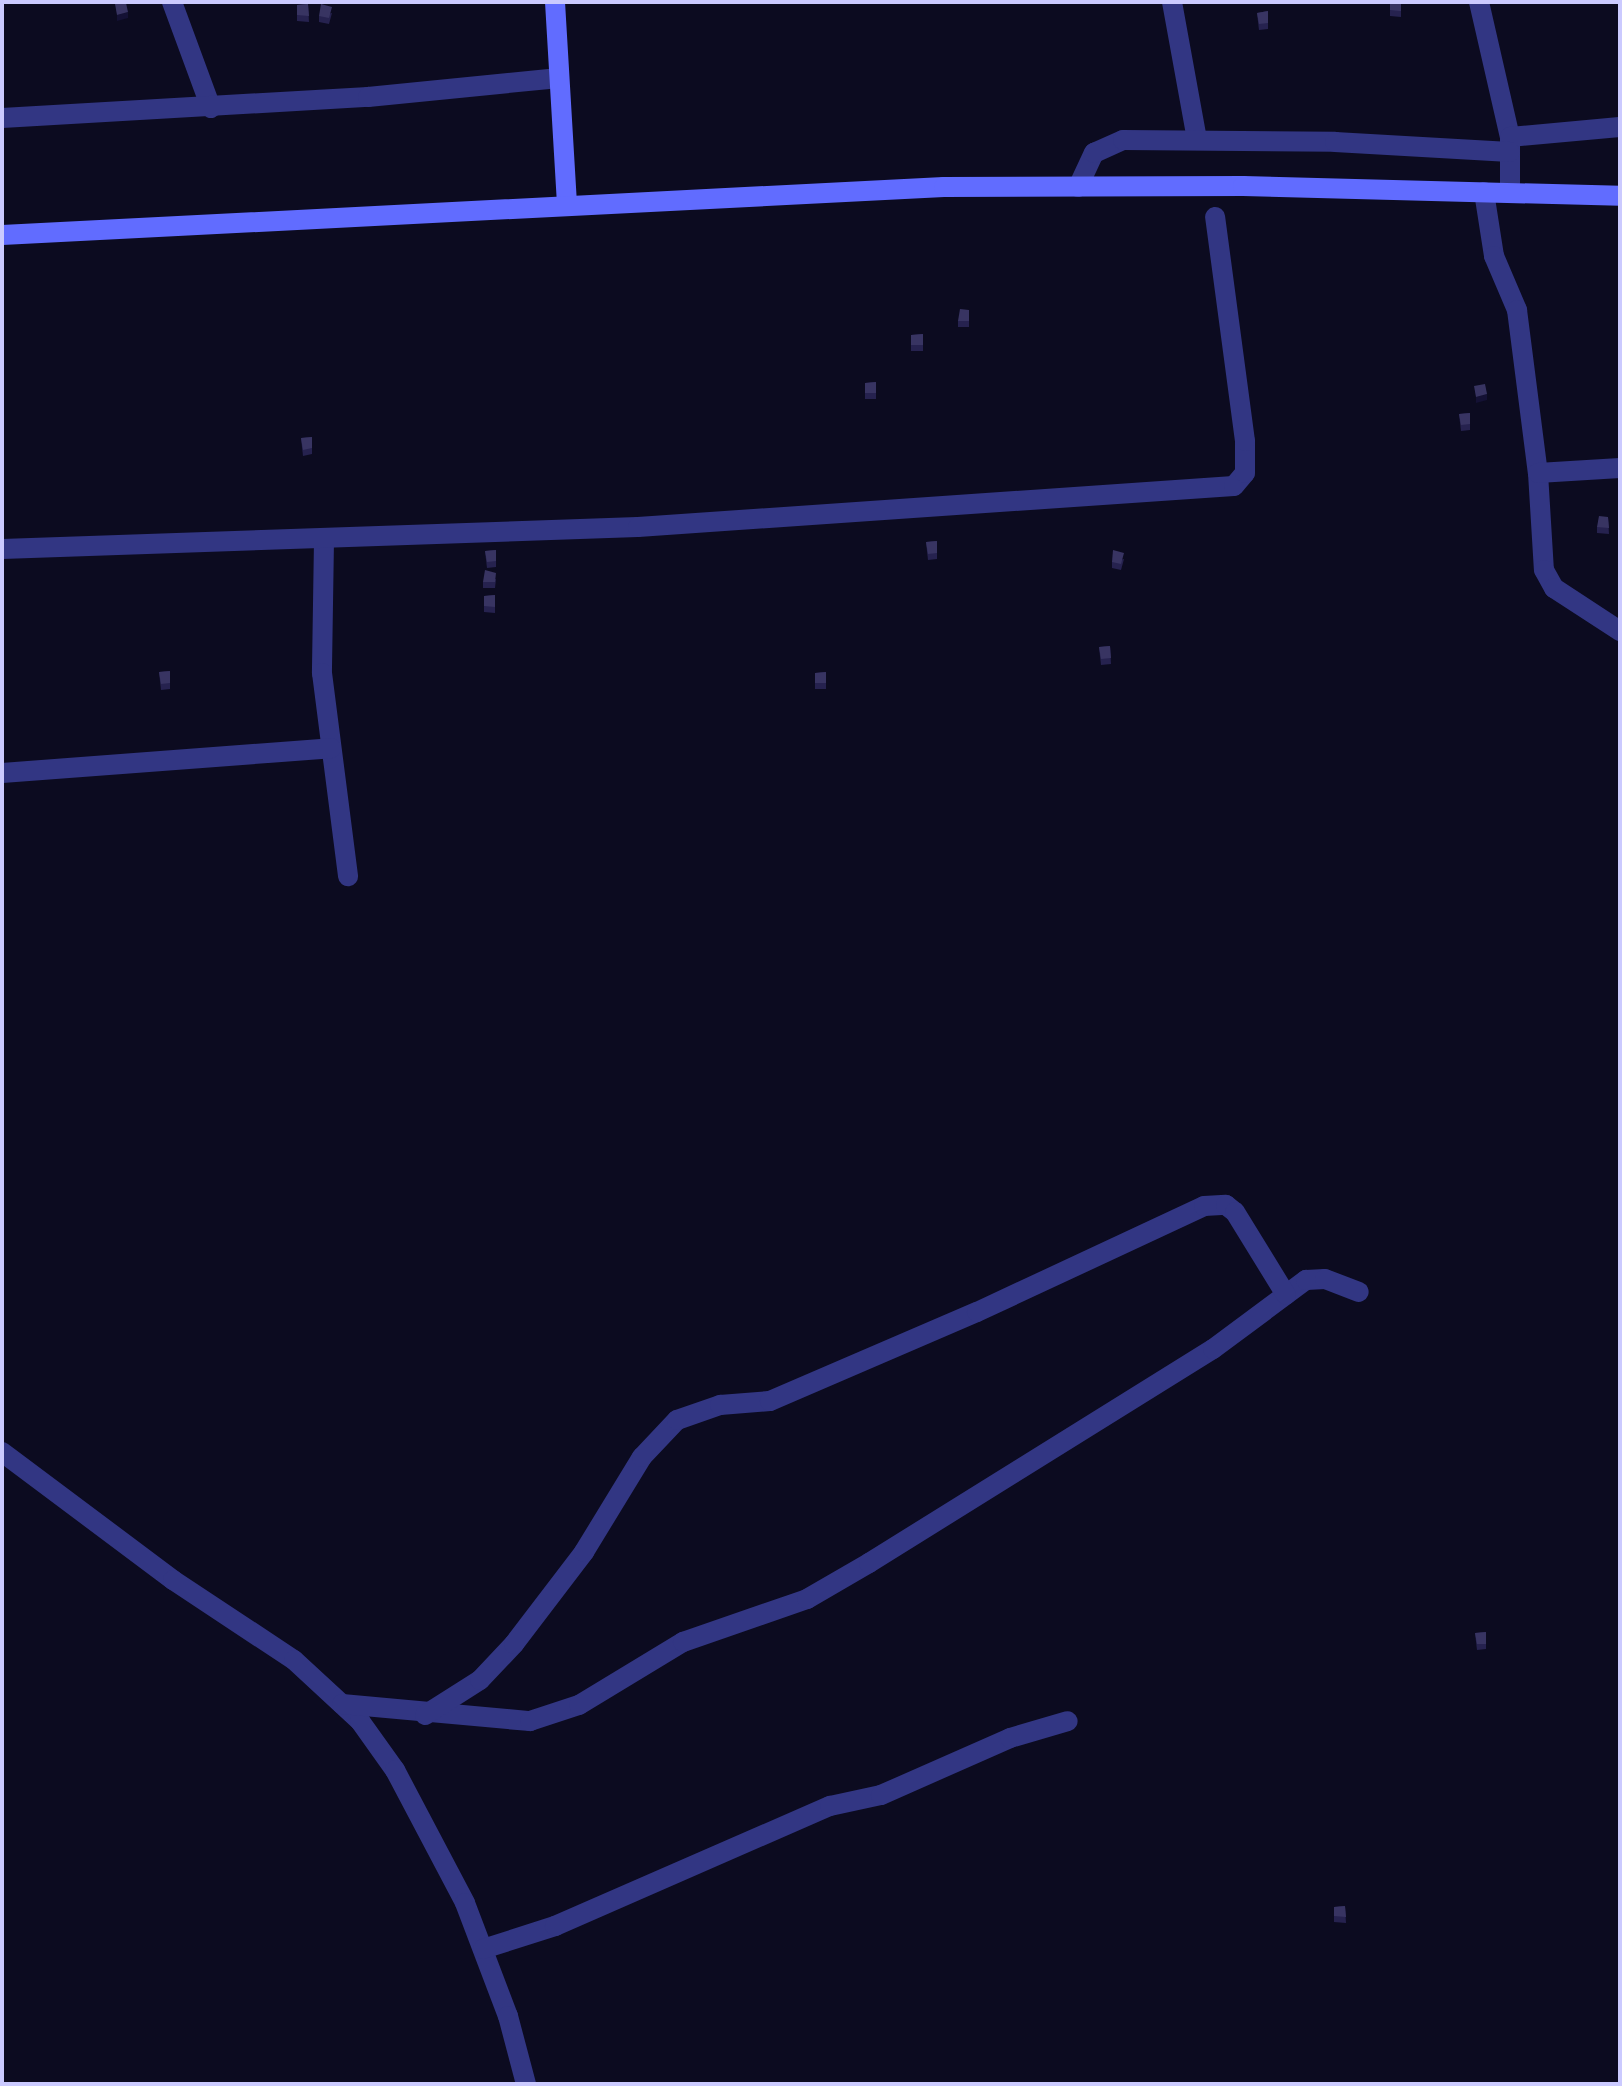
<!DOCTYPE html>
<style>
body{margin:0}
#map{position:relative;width:1622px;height:2086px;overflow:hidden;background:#0c0b20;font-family:Barlow,sans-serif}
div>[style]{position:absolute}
.street>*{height:20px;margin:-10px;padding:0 10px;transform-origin:10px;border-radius:10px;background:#323683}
.secondary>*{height:20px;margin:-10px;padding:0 10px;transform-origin:10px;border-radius:10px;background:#616cff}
.wall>*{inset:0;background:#26224f}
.shaded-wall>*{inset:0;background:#141134}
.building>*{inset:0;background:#383462}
span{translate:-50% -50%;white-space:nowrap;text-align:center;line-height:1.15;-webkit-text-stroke:8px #0c0b20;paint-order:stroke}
.frame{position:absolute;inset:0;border:4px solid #cbcaff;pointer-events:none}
</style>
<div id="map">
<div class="street">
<div style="left:172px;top:2px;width:113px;rotate:69.8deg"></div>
<div style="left:1172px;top:2px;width:139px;rotate:79.7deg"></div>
<div style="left:1479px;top:2px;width:139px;rotate:77.1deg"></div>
<div style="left:1510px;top:137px;width:56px;rotate:90deg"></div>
<div style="left:2px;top:118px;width:367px;rotate:-3.3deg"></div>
<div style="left:368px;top:97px;width:192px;rotate:-5.7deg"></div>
<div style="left:1510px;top:137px;width:110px;rotate:-5.2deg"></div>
<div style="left:1078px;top:187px;width:38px;rotate:-65deg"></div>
<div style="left:1094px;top:153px;width:32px;rotate:-24deg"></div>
<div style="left:1123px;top:140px;width:212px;rotate:0.5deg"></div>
<div style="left:1335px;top:142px;width:175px;rotate:3.3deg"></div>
<div style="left:1484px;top:192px;width:65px;rotate:81.1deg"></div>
<div style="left:1494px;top:256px;width:59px;rotate:66.9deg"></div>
<div style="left:1517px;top:310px;width:164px;rotate:82.7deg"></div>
<div style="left:1538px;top:473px;width:97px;rotate:86.5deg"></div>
<div style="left:1544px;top:570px;width:21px;rotate:61deg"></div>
<div style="left:1554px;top:588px;width:79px;rotate:33.1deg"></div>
<div style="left:1538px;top:473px;width:82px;rotate:-3.5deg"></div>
<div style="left:324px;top:540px;width:133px;rotate:90.9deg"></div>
<div style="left:322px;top:673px;width:205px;rotate:82.7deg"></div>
<div style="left:2px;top:549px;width:636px;rotate:-1.98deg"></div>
<div style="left:638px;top:527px;width:597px;rotate:-3.94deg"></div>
<div style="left:1234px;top:486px;width:17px;rotate:-50deg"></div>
<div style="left:1245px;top:473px;width:32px;rotate:-90deg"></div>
<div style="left:1245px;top:441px;width:226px;rotate:-97.6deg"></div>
<div style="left:2px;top:773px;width:330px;rotate:-4.3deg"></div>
<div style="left:2px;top:1452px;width:214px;rotate:36.8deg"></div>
<div style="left:173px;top:1580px;width:145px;rotate:33.5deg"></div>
<div style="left:294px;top:1660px;width:90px;rotate:42.7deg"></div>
<div style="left:360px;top:1721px;width:60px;rotate:54.5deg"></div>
<div style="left:395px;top:1770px;width:150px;rotate:62.2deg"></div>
<div style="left:465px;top:1903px;width:121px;rotate:69.2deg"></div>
<div style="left:508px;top:2016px;width:70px;rotate:75.2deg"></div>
<div style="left:342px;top:1704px;width:189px;rotate:5.2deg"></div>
<div style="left:530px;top:1721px;width:52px;rotate:-18.1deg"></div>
<div style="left:579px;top:1705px;width:122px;rotate:-31.2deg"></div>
<div style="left:683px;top:1642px;width:131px;rotate:-19.1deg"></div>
<div style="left:807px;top:1599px;width:72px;rotate:-30.1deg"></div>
<div style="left:869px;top:1563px;width:405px;rotate:-31.9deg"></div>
<div style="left:1213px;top:1349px;width:116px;rotate:-36.6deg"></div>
<div style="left:1306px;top:1280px;width:19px;rotate:-3deg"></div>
<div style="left:1325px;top:1279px;width:36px;rotate:21deg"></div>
<div style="left:425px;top:1715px;width:65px;rotate:-32.5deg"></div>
<div style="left:480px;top:1680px;width:50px;rotate:-46.6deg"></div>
<div style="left:514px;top:1644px;width:116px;rotate:-52.7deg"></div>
<div style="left:584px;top:1552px;width:111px;rotate:-58.6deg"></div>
<div style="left:642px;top:1457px;width:51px;rotate:-46.6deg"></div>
<div style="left:677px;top:1420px;width:46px;rotate:-19.2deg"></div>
<div style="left:720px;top:1405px;width:50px;rotate:-4.6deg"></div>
<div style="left:770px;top:1401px;width:225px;rotate:-23.3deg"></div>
<div style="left:977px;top:1312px;width:251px;rotate:-25deg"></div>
<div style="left:1204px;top:1206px;width:22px;rotate:-3deg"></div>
<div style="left:1226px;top:1205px;width:11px;rotate:38deg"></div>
<div style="left:1235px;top:1212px;width:97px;rotate:58.4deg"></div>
<div style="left:483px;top:1949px;width:76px;rotate:-17.7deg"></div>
<div style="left:555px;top:1926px;width:300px;rotate:-23.6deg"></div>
<div style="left:830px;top:1806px;width:52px;rotate:-12.2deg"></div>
<div style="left:881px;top:1795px;width:141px;rotate:-23.8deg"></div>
<div style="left:1010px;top:1738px;width:60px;rotate:-16.3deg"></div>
</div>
<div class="secondary">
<div style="left:555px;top:2px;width:203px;rotate:86.6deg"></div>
<div style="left:2px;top:235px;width:943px;rotate:-2.92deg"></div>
<div style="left:944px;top:187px;width:299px;rotate:-0.2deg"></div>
<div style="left:1243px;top:186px;width:377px;rotate:1.5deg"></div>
</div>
<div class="wall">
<div style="clip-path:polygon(1390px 2px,1401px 2px,1401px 17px,1390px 16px)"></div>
<div style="clip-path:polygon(308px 4px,309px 22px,297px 21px,297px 5px)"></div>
<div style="clip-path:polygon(1268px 11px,1268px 29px,1259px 30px,1257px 13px)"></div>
<div style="clip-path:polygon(332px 13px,329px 24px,319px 22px,319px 16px)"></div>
<div style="clip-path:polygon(969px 310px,969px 327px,958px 327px,958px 321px)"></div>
<div style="clip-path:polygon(923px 334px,923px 351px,911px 351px,911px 335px)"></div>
<div style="clip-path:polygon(876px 382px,876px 399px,865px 399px,865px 383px)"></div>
<div style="clip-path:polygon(1470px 413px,1470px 430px,1461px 431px,1459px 414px)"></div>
<div style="clip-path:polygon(312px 437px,312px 454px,303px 456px,301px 438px)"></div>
<div style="clip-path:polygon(1608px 517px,1609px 534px,1597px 533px,1597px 527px)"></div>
<div style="clip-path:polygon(937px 541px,937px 559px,928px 560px,926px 542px)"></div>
<div style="clip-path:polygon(496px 550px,496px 567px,487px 568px,485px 551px)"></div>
<div style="clip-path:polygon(1124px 559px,1121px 570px,1112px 568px,1112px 562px)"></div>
<div style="clip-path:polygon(496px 579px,495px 588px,483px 588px,483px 582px)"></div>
<div style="clip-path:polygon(495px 595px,495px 613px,484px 612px,484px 596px)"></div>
<div style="clip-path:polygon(1110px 646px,1111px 664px,1101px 665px,1099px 647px)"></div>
<div style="clip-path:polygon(170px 671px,170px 689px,161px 690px,159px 672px)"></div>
<div style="clip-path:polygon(826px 672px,826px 689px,815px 689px,815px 673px)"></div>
<div style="clip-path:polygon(1486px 1632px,1486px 1649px,1477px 1650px,1475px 1633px)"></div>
<div style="clip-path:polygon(1345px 1906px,1346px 1923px,1334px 1922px,1334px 1907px)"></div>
</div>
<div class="shaded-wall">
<div style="clip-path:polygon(128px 12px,128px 18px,117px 21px,117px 15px)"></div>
<div style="clip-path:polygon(1487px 394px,1487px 400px,1476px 403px,1476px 397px)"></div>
</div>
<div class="building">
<div style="clip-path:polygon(1390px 2px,1401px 2px,1401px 11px,1390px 10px)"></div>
<div style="clip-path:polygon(126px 3px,128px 12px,117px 15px,115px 4px)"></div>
<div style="clip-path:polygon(308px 4px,309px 16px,297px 15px,297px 5px)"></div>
<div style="clip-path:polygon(321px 4px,332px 7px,329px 18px,319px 16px)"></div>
<div style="clip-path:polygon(1268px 11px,1268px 23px,1259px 24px,1257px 13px)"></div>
<div style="clip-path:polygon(960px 309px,969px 310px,969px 321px,958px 321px)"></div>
<div style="clip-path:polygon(923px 334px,923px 345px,911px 345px,911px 335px)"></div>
<div style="clip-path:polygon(876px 382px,876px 393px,865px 393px,865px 383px)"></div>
<div style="clip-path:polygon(1485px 384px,1487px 394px,1476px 397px,1474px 386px)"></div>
<div style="clip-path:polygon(1470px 413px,1470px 424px,1461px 425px,1459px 414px)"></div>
<div style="clip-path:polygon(312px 437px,312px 448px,303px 450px,301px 438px)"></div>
<div style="clip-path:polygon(1599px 516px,1608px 517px,1609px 528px,1597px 527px)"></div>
<div style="clip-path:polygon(937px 541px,937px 553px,928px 554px,926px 542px)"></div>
<div style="clip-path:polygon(496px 550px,496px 561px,487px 562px,485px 551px)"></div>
<div style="clip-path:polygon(1113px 550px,1124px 553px,1121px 564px,1112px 562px)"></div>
<div style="clip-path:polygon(485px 570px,496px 573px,495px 582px,483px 582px)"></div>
<div style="clip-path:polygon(495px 595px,495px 607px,484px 606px,484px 596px)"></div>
<div style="clip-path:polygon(1110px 646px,1111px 658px,1101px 659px,1099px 647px)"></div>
<div style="clip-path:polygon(170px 671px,170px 683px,161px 684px,159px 672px)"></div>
<div style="clip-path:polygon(826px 672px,826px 683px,815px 683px,815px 673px)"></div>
<div style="clip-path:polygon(1486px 1632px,1486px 1644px,1477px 1644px,1475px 1633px)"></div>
<div style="clip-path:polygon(1345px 1906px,1346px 1917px,1334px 1916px,1334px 1907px)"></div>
</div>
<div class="frame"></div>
</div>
